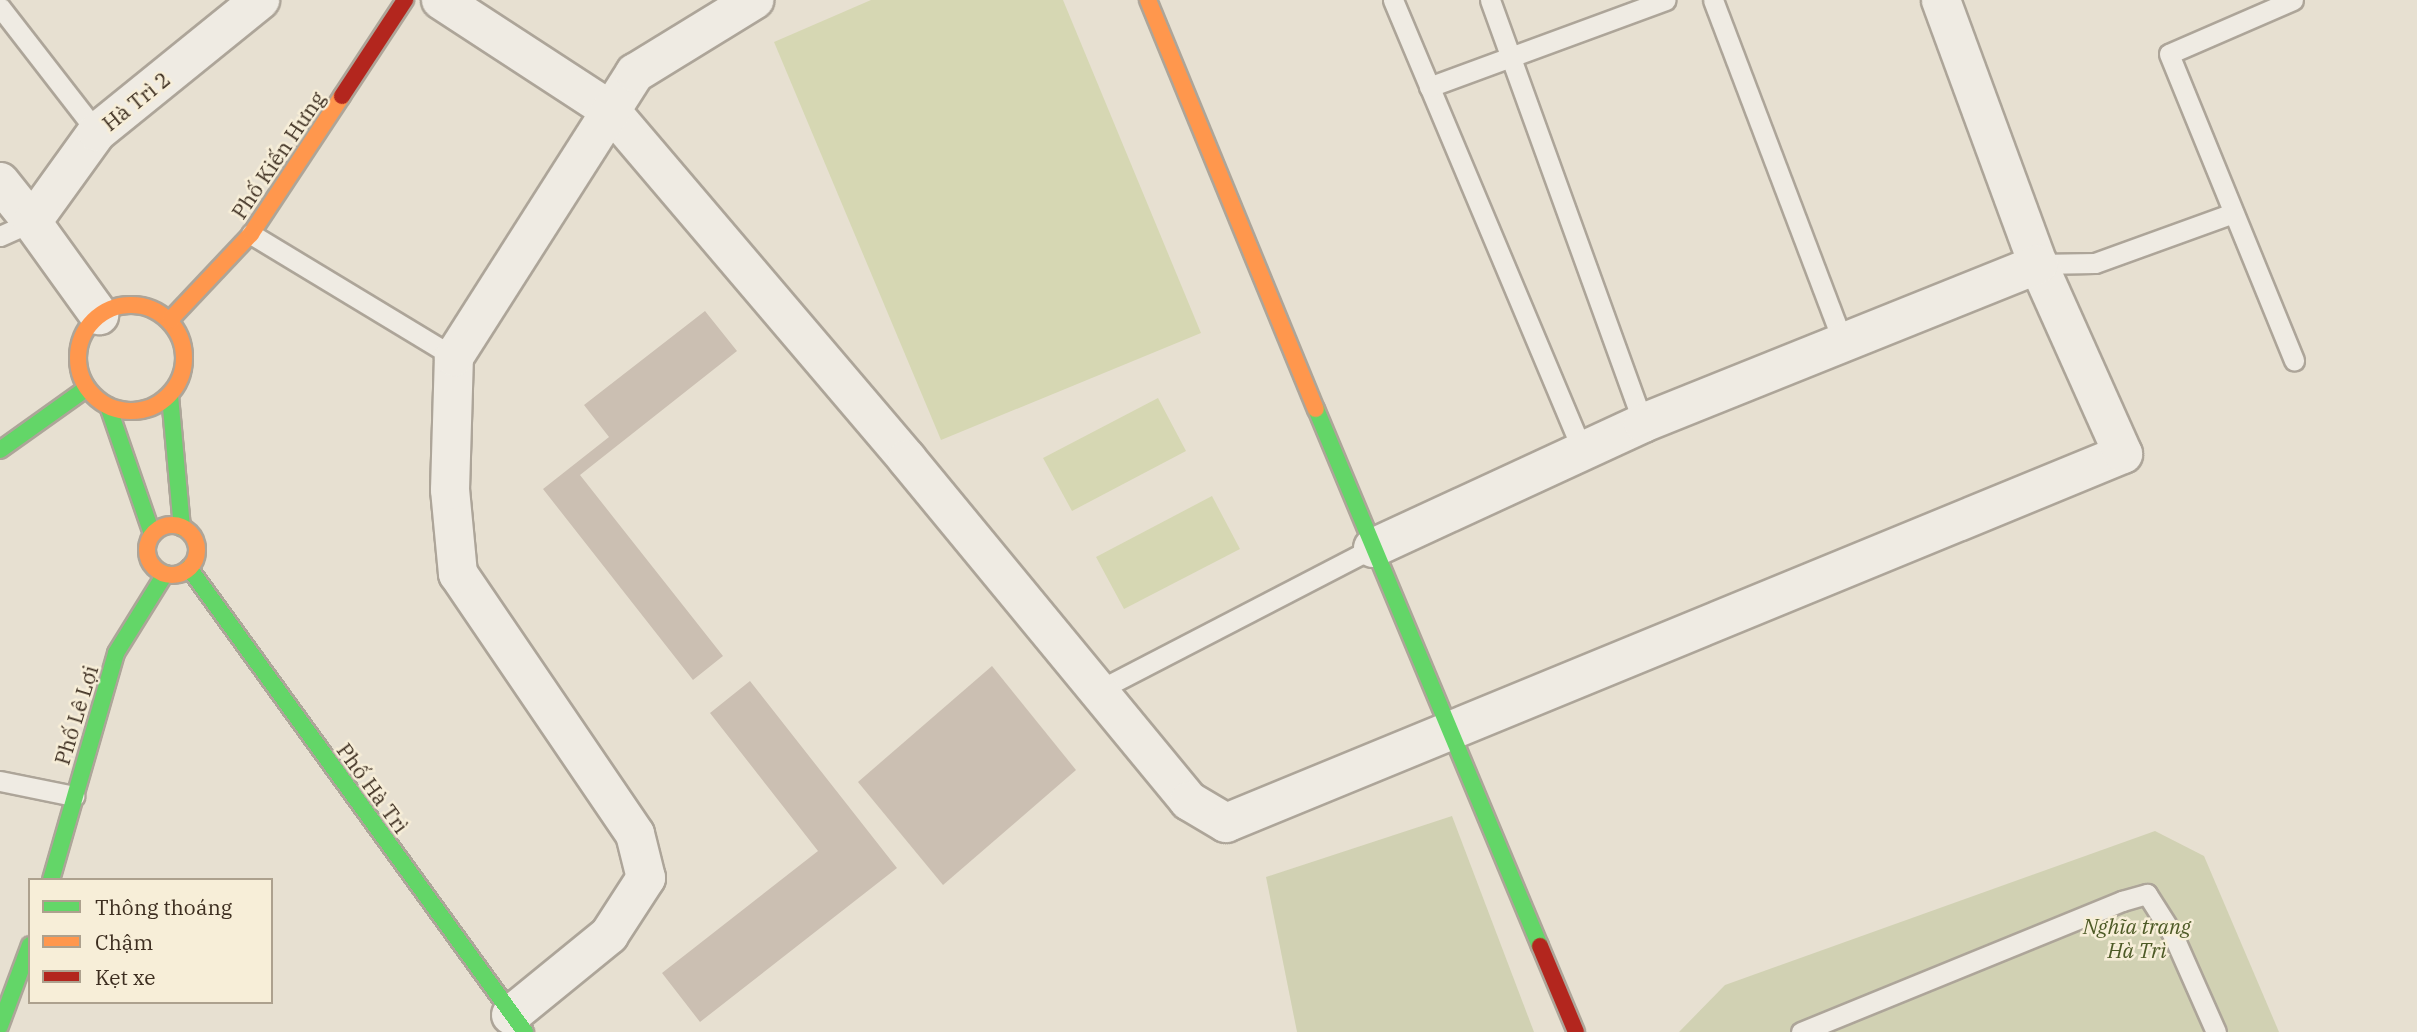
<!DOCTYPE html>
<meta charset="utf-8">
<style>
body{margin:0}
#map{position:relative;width:2417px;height:1032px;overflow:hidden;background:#e7e0d1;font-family:"IBM Plex Serif",serif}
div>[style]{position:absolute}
.green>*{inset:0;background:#d6d7b3}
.cemetery>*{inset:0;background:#d1d1b3}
.building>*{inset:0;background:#cbbfb2}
.roads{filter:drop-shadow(2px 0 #ada599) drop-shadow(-2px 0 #ada599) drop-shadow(0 2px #ada599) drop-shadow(0 -2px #ada599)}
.lane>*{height:19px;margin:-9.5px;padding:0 9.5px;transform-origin:9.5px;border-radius:9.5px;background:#efebe3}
.street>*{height:38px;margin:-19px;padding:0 19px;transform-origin:19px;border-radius:19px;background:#efebe3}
.fast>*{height:16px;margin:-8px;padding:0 8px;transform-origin:8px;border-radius:8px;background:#63d668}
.slow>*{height:16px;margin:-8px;padding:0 8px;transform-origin:8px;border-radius:8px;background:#ff974d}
.slow>.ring{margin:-8px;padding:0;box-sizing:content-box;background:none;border:16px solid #ff974d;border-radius:50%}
.jam>*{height:16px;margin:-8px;padding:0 8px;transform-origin:8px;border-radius:8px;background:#b3261e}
span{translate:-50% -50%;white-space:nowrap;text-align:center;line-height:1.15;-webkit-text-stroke:5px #f7eed8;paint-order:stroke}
.street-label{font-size:21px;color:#3d2e20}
.park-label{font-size:21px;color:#4d5a26;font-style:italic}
.legend{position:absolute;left:28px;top:878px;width:245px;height:126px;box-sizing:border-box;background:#f7eed8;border:2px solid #ada18e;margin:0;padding:9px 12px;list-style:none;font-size:21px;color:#3d2e20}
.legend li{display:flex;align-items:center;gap:14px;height:35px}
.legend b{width:35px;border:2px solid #ada18e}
</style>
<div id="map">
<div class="green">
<div style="clip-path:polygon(871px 0,1063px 0,1201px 333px,941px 440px,774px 42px)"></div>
<div style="clip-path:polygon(1158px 398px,1186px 451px,1072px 511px,1043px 458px)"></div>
<div style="clip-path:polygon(1212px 496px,1240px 549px,1124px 609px,1096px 557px)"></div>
</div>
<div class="cemetery">
<div style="clip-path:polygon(1452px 816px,1534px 1032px,1297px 1032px,1266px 877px)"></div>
<div style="clip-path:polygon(2155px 831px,2204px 856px,2279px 1032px,1679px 1032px,1725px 985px)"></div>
</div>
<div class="building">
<div style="clip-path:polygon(705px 311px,737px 351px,580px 475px,723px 656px,693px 680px,543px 489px,609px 437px,584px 405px)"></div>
<div style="clip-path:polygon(992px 666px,1076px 770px,943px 885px,858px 782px)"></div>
<div style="clip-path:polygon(750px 681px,897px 868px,700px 1022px,662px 973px,818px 851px,710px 713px)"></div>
</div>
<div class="roads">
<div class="lane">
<div style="left:1393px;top:0;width:488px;rotate:67.2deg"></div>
<div style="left:1490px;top:0;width:450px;rotate:70.1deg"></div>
<div style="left:1713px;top:0;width:367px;rotate:69.2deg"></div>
<div style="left:2293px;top:0;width:135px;rotate:156.5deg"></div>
<div style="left:2169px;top:54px;width:331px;rotate:67.8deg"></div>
<div style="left:0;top:7px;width:158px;rotate:52.2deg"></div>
<div style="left:1429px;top:87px;width:252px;rotate:-20.2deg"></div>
<div style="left:251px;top:234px;width:237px;rotate:31.2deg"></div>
<div style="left:0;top:236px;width:35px;rotate:-24deg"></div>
<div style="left:2038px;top:264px;width:57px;rotate:-1deg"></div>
<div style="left:2095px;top:263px;width:147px;rotate:-19.9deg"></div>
<div style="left:1097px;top:691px;width:311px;rotate:-27.4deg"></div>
<div style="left:0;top:781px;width:76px;rotate:11.5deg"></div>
<div style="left:1801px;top:1032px;width:347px;rotate:-22.2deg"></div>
<div style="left:2122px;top:901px;width:26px;rotate:-16deg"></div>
<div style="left:2147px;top:894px;width:49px;rotate:57.6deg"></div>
<div style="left:2173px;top:935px;width:106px;rotate:66.1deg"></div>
</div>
<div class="street">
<div style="left:441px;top:0;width:203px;rotate:33.1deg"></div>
<div style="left:611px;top:111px;width:457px;rotate:49.6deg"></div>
<div style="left:907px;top:459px;width:443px;rotate:50.5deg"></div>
<div style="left:1189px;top:801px;width:43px;rotate:30.7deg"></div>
<div style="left:1226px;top:823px;width:970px;rotate:-22.36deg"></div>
<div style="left:2123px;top:454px;width:208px;rotate:-114.1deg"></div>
<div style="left:2038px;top:264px;width:281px;rotate:-110.2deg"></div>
<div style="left:0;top:182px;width:51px;rotate:51.3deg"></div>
<div style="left:32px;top:222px;width:115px;rotate:54.2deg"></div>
<div style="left:32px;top:222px;width:111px;rotate:-54.2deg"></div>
<div style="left:97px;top:132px;width:210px;rotate:-39deg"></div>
<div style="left:1373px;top:548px;width:298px;rotate:-24.8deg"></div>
<div style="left:1643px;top:423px;width:426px;rotate:-21.9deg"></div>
<div style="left:511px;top:1015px;width:127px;rotate:-39.2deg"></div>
<div style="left:609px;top:935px;width:68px;rotate:-57deg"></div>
<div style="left:646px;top:878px;width:45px;rotate:-104deg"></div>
<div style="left:635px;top:834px;width:315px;rotate:-124.2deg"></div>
<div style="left:458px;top:574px;width:84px;rotate:-95.4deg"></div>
<div style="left:450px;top:490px;width:133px;rotate:-88.3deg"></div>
<div style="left:454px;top:357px;width:337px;rotate:-57.5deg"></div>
<div style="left:635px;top:73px;width:140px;rotate:-31.5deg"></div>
</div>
<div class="fast">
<div style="left:170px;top:396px;width:132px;rotate:84.8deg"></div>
<div style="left:108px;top:406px;width:135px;rotate:71deg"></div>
<div style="left:1316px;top:409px;width:582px;rotate:67.36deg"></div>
<div style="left:0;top:450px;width:107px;rotate:-35.5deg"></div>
<div style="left:189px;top:568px;width:573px;rotate:54.09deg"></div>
<div style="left:51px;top:880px;width:236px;rotate:-74deg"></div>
<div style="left:116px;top:653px;width:93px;rotate:-58.2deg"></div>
<div style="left:0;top:1026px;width:86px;rotate:-69.7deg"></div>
</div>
<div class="slow">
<div style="left:1148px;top:0;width:442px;rotate:67.7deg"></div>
<div class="ring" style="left:78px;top:305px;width:90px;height:90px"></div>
<div style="left:170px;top:320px;width:118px;rotate:-46.7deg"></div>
<div style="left:251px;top:234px;width:165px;rotate:-56.6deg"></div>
<div class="ring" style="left:147px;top:525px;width:34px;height:34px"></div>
</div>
<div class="jam">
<div style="left:342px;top:96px;width:115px;rotate:-56.7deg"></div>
<div style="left:1540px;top:946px;width:93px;rotate:67.3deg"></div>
</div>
</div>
<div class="street-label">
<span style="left:136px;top:101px;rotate:-39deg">Hà Trì 2</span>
<span style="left:278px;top:155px;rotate:-56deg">Phố Kiến Hưng</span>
<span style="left:76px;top:715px;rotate:-73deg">Phố Lê Lợi</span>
<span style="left:373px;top:788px;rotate:54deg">Phố Hà Trì</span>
</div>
<div class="park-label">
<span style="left:2137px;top:938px">Nghĩa trang<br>Hà Trì</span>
</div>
<ul class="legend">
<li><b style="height:9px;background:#63d668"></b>Thông thoáng</li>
<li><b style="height:9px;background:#ff974d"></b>Chậm</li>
<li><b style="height:9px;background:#b3261e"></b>Kẹt xe</li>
</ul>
</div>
